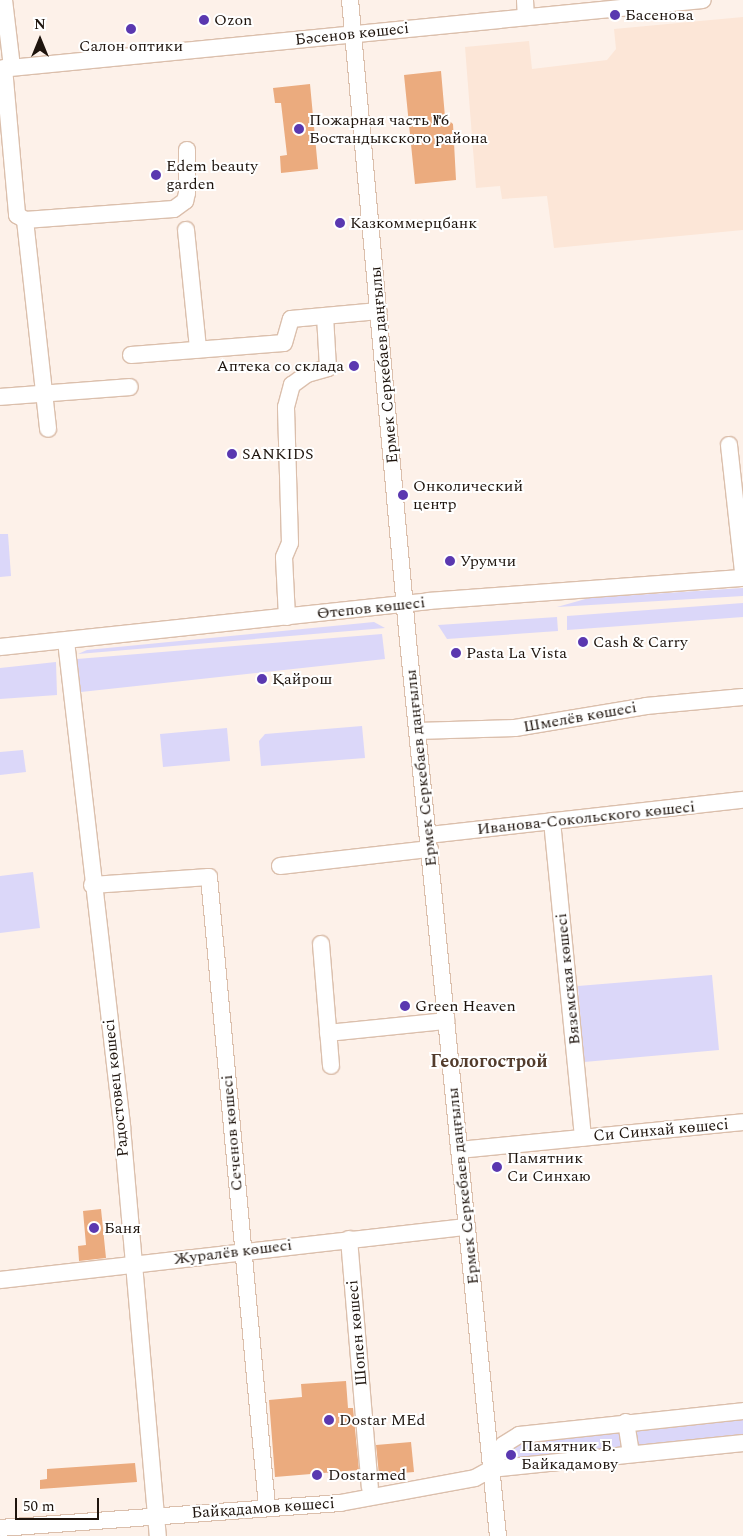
<!DOCTYPE html>
<meta charset="utf-8">
<style>
body{margin:0}
#map{position:relative;width:743px;height:1536px;overflow:hidden;background:#fdf1e9;font-family:Spectral,serif}
div>[style]{position:absolute}
.built>*{inset:0;background:#fce6d7}
.green>*{inset:0;background:#dbd7f9}
.building>*{inset:0;background:#ebab7e}
.roads{filter:drop-shadow(1px 0 #dbbfac) drop-shadow(-1px 0 #dbbfac) drop-shadow(0 1px #dbbfac) drop-shadow(0 -1px #dbbfac)}
.minor>*{height:16px;margin:-8px;padding:0 8px;transform-origin:8px;border-radius:8px;background:#fff}
.dots>*{width:14px;height:14px;translate:-50% -50%;box-sizing:border-box;border:2px solid #fff;border-radius:50%}
span{translate:-50% -50%;white-space:nowrap;text-align:center;line-height:1.15;-webkit-text-stroke:4px #fff;paint-order:stroke}
.poi-label{font-size:16px;color:#1e140d}
.left{translate:0 -50%;text-align:left}
.right{translate:-100% -50%;text-align:right}
.street-label{font-size:16px;color:#1e140d}
.neighbourhood-label{font-size:18px;color:#533c2c;font-weight:700}
.north{position:absolute;left:15px;top:15px;width:50px;height:50px;-webkit-text-stroke:4px #fff;paint-order:stroke;rotate:0deg;font-size:14px;font-weight:700;line-height:20px;text-align:center;color:#1e140d}
.north::after{content:'';display:block;margin:auto;width:18px;height:22px;background:#1e140d;clip-path:polygon(50% 0,100% 100%,50% 72%,0 100%)}
.scale{position:absolute;left:15px;top:1498px;width:84px;height:22px;box-sizing:border-box;border:2px solid #1e140d;border-top:0;padding-left:6px;font-size:15px;line-height:18px;white-space:nowrap;color:#1e140d;-webkit-text-stroke:4px #fff;paint-order:stroke}
</style>
<div id="map">
<div class="built">
<div style="clip-path:polygon(743px 17px,743px 230px,554px 248px,547px 196px,502px 199px,500px 186px,476px 188px,465px 47px,529px 41px,532px 69px,607px 60px,616px 49px,614px 29px)"></div>
</div>
<div class="green">
<div style="clip-path:polygon(0 534px,8px 534px,11px 576px,0 577px)"></div>
<div style="clip-path:polygon(743px 588px,743px 596px,557px 607px,589px 598px)"></div>
<div style="clip-path:polygon(743px 603px,743px 617px,567px 630px,567px 616px)"></div>
<div style="clip-path:polygon(557px 617px,558px 631px,447px 639px,438px 625px)"></div>
<div style="clip-path:polygon(374px 622px,385px 628px,78px 654px,87px 650px)"></div>
<div style="clip-path:polygon(382px 634px,385px 659px,81px 692px,77px 659px)"></div>
<div style="clip-path:polygon(56px 662px,57px 695px,0 699px,0 668px)"></div>
<div style="clip-path:polygon(362px 726px,365px 758px,261px 766px,259px 741px,265px 734px)"></div>
<div style="clip-path:polygon(227px 728px,230px 761px,163px 767px,160px 734px)"></div>
<div style="clip-path:polygon(23px 750px,26px 772px,0 775px,0 752px)"></div>
<div style="clip-path:polygon(33px 872px,40px 928px,0 933px,0 876px)"></div>
<div style="clip-path:polygon(712px 975px,719px 1050px,584px 1062px,578px 986px)"></div>
<div style="clip-path:polygon(743px 1418px,743px 1440px,496px 1465px,512px 1441px)"></div>
</div>
<div class="building">
<div style="clip-path:polygon(441px 71px,445px 117px,453px 124px,456px 180px,415px 184px,404px 75px)"></div>
<div style="clip-path:polygon(310px 84px,318px 169px,281px 173px,280px 156px,287px 155px,281px 103px,275px 103px,273px 88px)"></div>
<div style="clip-path:polygon(101px 1209px,106px 1258px,79px 1261px,78px 1246px,86px 1245px,83px 1211px)"></div>
<div style="clip-path:polygon(346px 1381px,348px 1408px,353px 1408px,359px 1470px,275px 1477px,269px 1400px,302px 1397px,301px 1384px)"></div>
<div style="clip-path:polygon(411px 1442px,414px 1472px,379px 1475px,376px 1445px)"></div>
<div style="clip-path:polygon(135px 1463px,137px 1482px,40px 1489px,40px 1480px,47px 1479px,47px 1469px)"></div>
</div>
<div class="roads">
<div class="minor">
<div style="left:4px;top:0;width:67px;rotate:83.2deg"></div>
<div style="left:350px;top:0;width:644px;rotate:84.83deg"></div>
<div style="left:408px;top:641px;width:900px;rotate:84.26deg"></div>
<div style="left:525px;top:0;width:17px;rotate:87deg"></div>
<div style="left:4px;top:68px;width:148px;rotate:84.9deg"></div>
<div style="left:17px;top:215px;width:9px;rotate:32deg"></div>
<div style="left:25px;top:220px;width:149px;rotate:-4.2deg"></div>
<div style="left:174px;top:209px;width:14px;rotate:-36deg"></div>
<div style="left:185px;top:201px;width:8px;rotate:-76deg"></div>
<div style="left:187px;top:193px;width:43px;rotate:-90deg"></div>
<div style="left:0;top:69px;width:706px;rotate:-5.61deg"></div>
<div style="left:25px;top:220px;width:210px;rotate:83.7deg"></div>
<div style="left:186px;top:230px;width:120px;rotate:84.2deg"></div>
<div style="left:131px;top:355px;width:153px;rotate:-4.5deg"></div>
<div style="left:284px;top:343px;width:25px;rotate:-74deg"></div>
<div style="left:291px;top:319px;width:88px;rotate:-5.2deg"></div>
<div style="left:0;top:397px;width:130px;rotate:-4.4deg"></div>
<div style="left:729px;top:445px;width:128px;rotate:83.7deg"></div>
<div style="left:287px;top:617px;width:60px;rotate:-92.9deg"></div>
<div style="left:284px;top:557px;width:15px;rotate:-67deg"></div>
<div style="left:290px;top:543px;width:136px;rotate:-91.7deg"></div>
<div style="left:286px;top:407px;width:23px;rotate:-75deg"></div>
<div style="left:292px;top:385px;width:19px;rotate:-36deg"></div>
<div style="left:307px;top:374px;width:22px;rotate:-16deg"></div>
<div style="left:328px;top:368px;width:52px;rotate:-93.3deg"></div>
<div style="left:66px;top:641px;width:489px;rotate:83.4deg"></div>
<div style="left:122px;top:1127px;width:411px;rotate:85deg"></div>
<div style="left:0;top:647px;width:431px;rotate:-6.1deg"></div>
<div style="left:429px;top:601px;width:315px;rotate:-4.2deg"></div>
<div style="left:417px;top:731px;width:98px;rotate:-1.8deg"></div>
<div style="left:515px;top:728px;width:133px;rotate:-9.5deg"></div>
<div style="left:646px;top:706px;width:97px;rotate:-5.3deg"></div>
<div style="left:552px;top:821px;width:318px;rotate:84.4deg"></div>
<div style="left:429px;top:835px;width:316px;rotate:-6.4deg"></div>
<div style="left:280px;top:866px;width:151px;rotate:-6.5deg"></div>
<div style="left:92px;top:885px;width:117px;rotate:-3.9deg"></div>
<div style="left:209px;top:877px;width:633px;rotate:84.74deg"></div>
<div style="left:321px;top:944px;width:122px;rotate:85.3deg"></div>
<div style="left:328px;top:1033px;width:119px;rotate:-5.8deg"></div>
<div style="left:459px;top:1150px;width:285px;rotate:-5.6deg"></div>
<div style="left:349px;top:1239px;width:249px;rotate:85.2deg"></div>
<div style="left:0;top:1280px;width:470px;rotate:-6.5deg"></div>
<div style="left:626px;top:1422px;width:31px;rotate:81deg"></div>
<div style="left:491px;top:1468px;width:26px;rotate:-62deg"></div>
<div style="left:503px;top:1445px;width:19px;rotate:-32deg"></div>
<div style="left:519px;top:1435px;width:225px;rotate:-6.1deg"></div>
<div style="left:0;top:1528px;width:341px;rotate:-4.2deg"></div>
<div style="left:340px;top:1503px;width:137px;rotate:-10.5deg"></div>
<div style="left:475px;top:1478px;width:18px;rotate:-29deg"></div>
<div style="left:491px;top:1469px;width:253px;rotate:-5.9deg"></div>
</div>
</div>
<div class="dots">
<div style="left:615px;top:15px;background:#5a38b0"></div>
<div style="left:204px;top:20px;background:#5a38b0"></div>
<div style="left:131px;top:29px;background:#5a38b0"></div>
<div style="left:299px;top:129px;background:#5a38b0"></div>
<div style="left:156px;top:175px;background:#5a38b0"></div>
<div style="left:340px;top:223px;background:#5a38b0"></div>
<div style="left:354px;top:366px;background:#5a38b0"></div>
<div style="left:232px;top:454px;background:#5a38b0"></div>
<div style="left:403px;top:495px;background:#5a38b0"></div>
<div style="left:450px;top:561px;background:#5a38b0"></div>
<div style="left:583px;top:642px;background:#5a38b0"></div>
<div style="left:456px;top:653px;background:#5a38b0"></div>
<div style="left:262px;top:679px;background:#5a38b0"></div>
<div style="left:405px;top:1006px;background:#5a38b0"></div>
<div style="left:497px;top:1167px;background:#5a38b0"></div>
<div style="left:94px;top:1228px;background:#5a38b0"></div>
<div style="left:329px;top:1420px;background:#5a38b0"></div>
<div style="left:511px;top:1455px;background:#5a38b0"></div>
<div style="left:317px;top:1475px;background:#5a38b0"></div>
</div>
<div class="poi-label">
<span class="left" style="left:625px;top:15px">Басенова</span>
<span class="left" style="left:214px;top:20px">Ozon</span>
<span style="left:131px;top:46px">Салон оптики</span>
<span class="left" style="left:309px;top:129px">Пожарная часть №6<br>Бостандыкского района</span>
<span class="left" style="left:166px;top:175px">Edem beauty<br>garden</span>
<span class="left" style="left:350px;top:223px">Казкоммерцбанк</span>
<span class="right" style="left:344px;top:366px">Аптека со склада</span>
<span class="left" style="left:242px;top:454px">SANKIDS</span>
<span class="left" style="left:413px;top:495px">Онколический<br>центр</span>
<span class="left" style="left:460px;top:561px">Урумчи</span>
<span class="left" style="left:593px;top:642px">Cash &amp; Carry</span>
<span class="left" style="left:466px;top:653px">Pasta La Vista</span>
<span class="left" style="left:272px;top:679px">Қайрош</span>
<span class="left" style="left:415px;top:1006px">Green Heaven</span>
<span class="left" style="left:507px;top:1167px">Памятник<br>Си Синхаю</span>
<span class="left" style="left:104px;top:1228px">Баня</span>
<span class="left" style="left:339px;top:1420px">Dostar MEd</span>
<span class="left" style="left:521px;top:1455px">Памятник Б.<br>Байкадамову</span>
<span class="left" style="left:328px;top:1475px">Dostarmed</span>
</div>
<div class="street-label">
<span style="left:352px;top:34px;rotate:-6deg">Бәсенов көшесі</span>
<span style="left:384px;top:365px;rotate:-95deg">Ермек Серкебаев даңғылы</span>
<span style="left:371px;top:608px;rotate:-6deg">Өтепов көшесі</span>
<span style="left:580px;top:717px;rotate:-10deg">Шмелёв көшесі</span>
<span style="left:421px;top:768px;rotate:-96deg">Ермек Серкебаев даңғылы</span>
<span style="left:586px;top:818px;rotate:-6deg">Иванова-Сокольского көшесі</span>
<span style="left:568px;top:979px;rotate:-96deg">Вяземская көшесі</span>
<span style="left:116px;top:1088px;rotate:-96deg">Радостовец көшесі</span>
<span style="left:661px;top:1130px;rotate:-5deg">Си Синхай көшесі</span>
<span style="left:232px;top:1133px;rotate:-95deg">Сеченов көшесі</span>
<span style="left:463px;top:1186px;rotate:-96deg">Ермек Серкебаев даңғылы</span>
<span style="left:233px;top:1252px;rotate:-7deg">Журалёв көшесі</span>
<span style="left:357px;top:1333px;rotate:-95deg">Шопен көшесі</span>
<span style="left:263px;top:1508px;rotate:-4deg">Байқадамов көшесі</span>
</div>
<div class="neighbourhood-label">
<span style="left:489px;top:1062px">Геологострой</span>
</div>
<div class="north">N</div>
<div class="scale">50 m</div>
</div>
